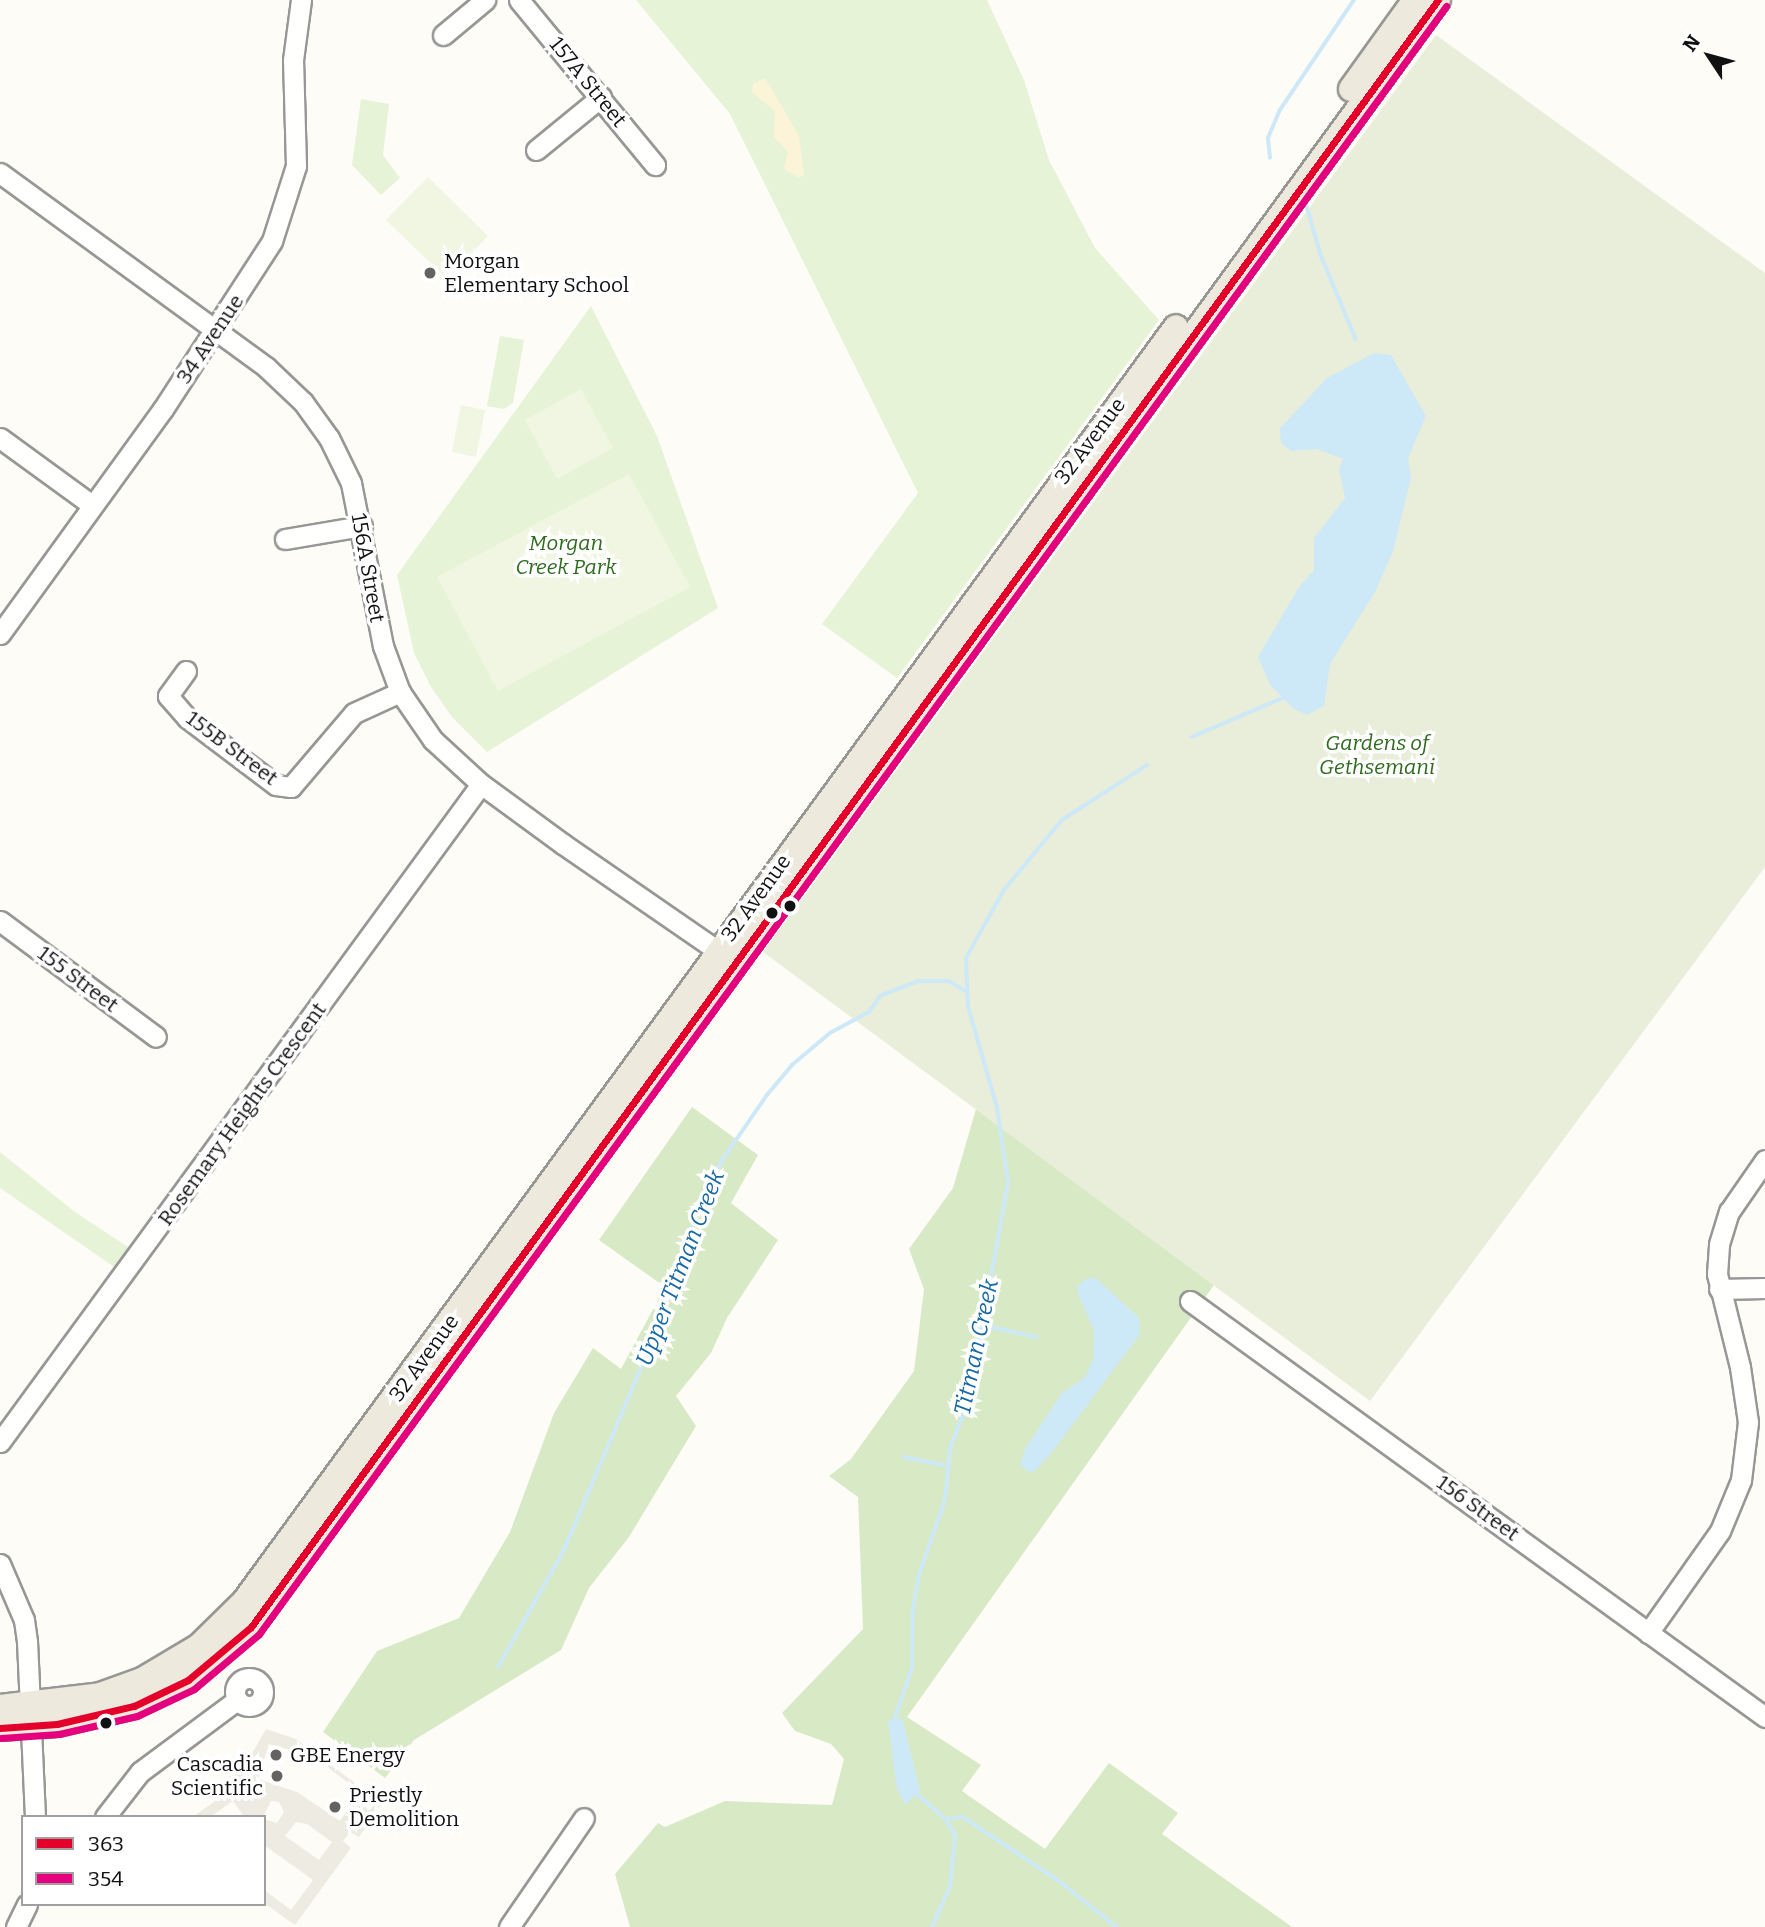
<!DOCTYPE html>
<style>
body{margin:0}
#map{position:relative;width:1765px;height:1927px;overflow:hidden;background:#fdfcf7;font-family:Bitter,serif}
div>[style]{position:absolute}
.green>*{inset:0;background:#e7f3d7}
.forest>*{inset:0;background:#d8eac5}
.sand>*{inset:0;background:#fcf4d9}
.cemetery>*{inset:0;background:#e9eedb}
.pitch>*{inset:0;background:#f0f6e1}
.plaza>*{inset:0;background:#edebe2}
.water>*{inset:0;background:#cde8f7}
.stream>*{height:3.5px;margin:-1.75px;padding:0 1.75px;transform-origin:1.75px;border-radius:1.75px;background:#cde8f7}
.roads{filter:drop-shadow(2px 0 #979795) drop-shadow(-2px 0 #979795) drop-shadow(0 2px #979795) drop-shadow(0 -2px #979795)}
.minor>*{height:19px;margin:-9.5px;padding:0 9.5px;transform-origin:9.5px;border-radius:9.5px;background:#fffffe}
.minor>.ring{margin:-9.5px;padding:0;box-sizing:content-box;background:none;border:19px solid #fffffe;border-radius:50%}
.major>*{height:24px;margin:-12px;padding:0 12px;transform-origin:12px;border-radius:12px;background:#ede9dc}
.bus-1>*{height:7px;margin:-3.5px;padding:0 3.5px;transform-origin:3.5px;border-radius:3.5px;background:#e4002b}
.bus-2>*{height:7px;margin:-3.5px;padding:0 3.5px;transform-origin:3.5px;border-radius:3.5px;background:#e5007d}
.dots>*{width:19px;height:19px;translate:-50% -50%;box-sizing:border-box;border:4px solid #fff;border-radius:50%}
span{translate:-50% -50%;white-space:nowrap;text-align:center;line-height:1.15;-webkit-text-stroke:7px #fff;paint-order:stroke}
.street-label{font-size:21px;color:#111}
.poi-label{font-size:21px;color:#111}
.left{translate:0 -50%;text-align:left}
.right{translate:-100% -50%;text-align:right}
.park-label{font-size:21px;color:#2f6b1f;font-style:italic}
.water-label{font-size:23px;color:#1768a6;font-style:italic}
.legend{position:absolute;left:21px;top:1815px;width:245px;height:91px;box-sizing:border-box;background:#fff;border:2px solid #a0a0a0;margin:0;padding:9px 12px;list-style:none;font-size:21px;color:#111}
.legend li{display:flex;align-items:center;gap:14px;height:35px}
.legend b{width:35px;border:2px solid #a0a0a0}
.north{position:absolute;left:1674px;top:21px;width:70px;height:70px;-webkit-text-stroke:5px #fff;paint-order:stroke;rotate:306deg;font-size:19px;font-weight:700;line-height:28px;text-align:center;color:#111}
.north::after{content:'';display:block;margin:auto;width:24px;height:32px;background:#111;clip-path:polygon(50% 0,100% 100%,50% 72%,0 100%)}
</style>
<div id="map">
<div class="green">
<div style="clip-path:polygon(636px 0,987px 0,1024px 80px,1049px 160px,1095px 248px,1159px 320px,897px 678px,822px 624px,918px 493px,730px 114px)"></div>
<div style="clip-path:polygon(361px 99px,389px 104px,383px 155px,400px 178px,381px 195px,352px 165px)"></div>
<div style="clip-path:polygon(591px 306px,657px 436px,718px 608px,487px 752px,452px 717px,431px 687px,414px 653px,397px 575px)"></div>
<div style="clip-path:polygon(500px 336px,524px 340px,513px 403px,504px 409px,487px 406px)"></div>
<div style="clip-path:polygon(0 1152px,75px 1212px,131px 1249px,117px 1269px,0 1188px)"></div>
</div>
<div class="forest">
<div style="clip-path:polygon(692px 1107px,758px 1155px,731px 1203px,778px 1240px,727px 1318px,711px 1353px,676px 1396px,696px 1426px,629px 1537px,589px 1588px,561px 1650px,414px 1740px,385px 1778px,323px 1732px,377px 1651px,459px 1618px,510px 1532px,554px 1413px,593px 1348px,621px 1369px,665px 1287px,599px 1240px)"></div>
<div style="clip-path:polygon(976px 1109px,1214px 1285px,907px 1717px,981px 1765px,962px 1791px,1045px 1849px,1109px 1763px,1178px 1813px,1162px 1834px,1292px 1927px,630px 1927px,615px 1874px,658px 1823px,665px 1827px,725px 1801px,832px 1805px,844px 1759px,831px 1744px,795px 1731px,782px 1713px,863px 1629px,858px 1497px,829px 1476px,851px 1459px,914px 1371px,924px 1289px,909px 1249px,953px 1188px)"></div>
</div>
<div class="sand">
<div style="clip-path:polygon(765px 78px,799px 136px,804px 174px,799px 178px,784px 169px,788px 152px,774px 137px,775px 111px,752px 92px,753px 84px)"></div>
</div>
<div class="cemetery">
<div style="clip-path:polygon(1436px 35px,1765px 273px,1765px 867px,1370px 1401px,763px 952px)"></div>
</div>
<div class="pitch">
<div style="clip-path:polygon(428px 177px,488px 236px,447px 279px,386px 220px)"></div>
<div style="clip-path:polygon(581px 389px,613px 448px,557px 479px,525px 420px)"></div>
<div style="clip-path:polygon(461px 405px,485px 410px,476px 457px,452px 452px)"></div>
<div style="clip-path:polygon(629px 474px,690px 587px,498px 691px,437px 577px)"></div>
</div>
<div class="plaza">
<div style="clip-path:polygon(evenodd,266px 1729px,296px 1739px,382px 1803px,359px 1837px,350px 1832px,343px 1841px,351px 1848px,295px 1925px,264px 1903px,264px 1890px,291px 1910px,313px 1880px,264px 1845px,264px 1819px,277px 1823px,284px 1812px,279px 1802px,271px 1801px,263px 1817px,244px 1817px,233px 1801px,210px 1817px,193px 1817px,223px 1795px,217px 1786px,246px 1764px,266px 1729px,269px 1744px,313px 1756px,360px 1792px,340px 1821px,297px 1792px,258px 1779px,269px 1744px,266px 1729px,296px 1822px,307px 1824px,332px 1842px,319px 1860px,285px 1836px,296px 1822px)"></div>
</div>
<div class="water">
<div style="clip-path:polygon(1374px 353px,1391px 355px,1426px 416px,1408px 458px,1411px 478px,1393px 551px,1375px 592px,1330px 664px,1324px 706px,1307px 715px,1294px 709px,1270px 685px,1258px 657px,1299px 587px,1314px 570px,1314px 538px,1345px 498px,1339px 469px,1343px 459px,1317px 449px,1291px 451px,1281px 443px,1280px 428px,1327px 378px)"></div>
<div style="clip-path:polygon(1088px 1278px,1097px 1279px,1139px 1318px,1140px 1334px,1053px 1451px,1035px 1471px,1028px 1472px,1020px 1464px,1025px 1449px,1061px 1394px,1085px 1377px,1093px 1359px,1094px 1331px,1078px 1294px,1077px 1286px)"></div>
<div style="clip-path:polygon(902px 1718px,920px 1791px,905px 1805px,896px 1786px,888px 1720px)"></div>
</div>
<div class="stream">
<div style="left:1270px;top:158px;width:20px;rotate:-96deg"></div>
<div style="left:1268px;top:138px;width:30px;rotate:-67deg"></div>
<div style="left:1280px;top:110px;width:133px;rotate:-56.1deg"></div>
<div style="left:1306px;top:203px;width:54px;rotate:73.9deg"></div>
<div style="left:1321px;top:255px;width:91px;rotate:67.4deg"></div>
<div style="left:1192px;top:737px;width:101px;rotate:-23.3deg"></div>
<div style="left:981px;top:1325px;width:57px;rotate:12.1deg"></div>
<div style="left:904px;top:1457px;width:45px;rotate:11.6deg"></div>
<div style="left:498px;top:1667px;width:134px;rotate:-60.6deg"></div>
<div style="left:564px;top:1550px;width:254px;rotate:-67.1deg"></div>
<div style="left:663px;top:1316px;width:58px;rotate:-75deg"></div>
<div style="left:678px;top:1260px;width:74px;rotate:-67.6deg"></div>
<div style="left:706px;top:1192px;width:34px;rotate:-63deg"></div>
<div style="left:721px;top:1162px;width:81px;rotate:-55.5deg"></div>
<div style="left:767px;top:1095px;width:39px;rotate:-50deg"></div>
<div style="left:792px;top:1065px;width:50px;rotate:-40.1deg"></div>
<div style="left:830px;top:1033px;width:44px;rotate:-28.3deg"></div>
<div style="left:869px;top:1012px;width:19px;rotate:-55deg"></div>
<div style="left:880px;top:996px;width:41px;rotate:-21.5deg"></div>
<div style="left:918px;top:981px;width:31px"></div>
<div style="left:949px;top:981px;width:21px;rotate:31deg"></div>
<div style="left:893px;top:1723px;width:58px;rotate:-70.9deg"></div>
<div style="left:912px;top:1668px;width:57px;rotate:-89deg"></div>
<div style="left:913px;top:1611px;width:36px;rotate:-81deg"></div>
<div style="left:919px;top:1575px;width:79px;rotate:-70.9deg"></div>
<div style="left:945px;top:1500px;width:51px;rotate:-84.4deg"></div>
<div style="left:950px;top:1449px;width:53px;rotate:-69.2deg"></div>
<div style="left:969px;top:1399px;width:220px;rotate:-79.8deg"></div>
<div style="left:1008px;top:1182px;width:75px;rotate:-98.5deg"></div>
<div style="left:997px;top:1108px;width:105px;rotate:-106deg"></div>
<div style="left:968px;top:1007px;width:49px;rotate:-92.3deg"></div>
<div style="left:966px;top:958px;width:78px;rotate:-60.8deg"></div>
<div style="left:1004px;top:890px;width:91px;rotate:-50.4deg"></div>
<div style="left:1062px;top:820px;width:101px;rotate:-32.9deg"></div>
<div style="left:916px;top:1793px;width:40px;rotate:41deg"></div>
<div style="left:946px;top:1819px;width:17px;rotate:-7deg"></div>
<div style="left:963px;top:1817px;width:114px;rotate:33.6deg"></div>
<div style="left:1058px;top:1880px;width:75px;rotate:38.5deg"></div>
<div style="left:932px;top:1927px;width:44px;rotate:-65.8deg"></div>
<div style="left:950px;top:1887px;width:52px;rotate:-84.5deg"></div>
<div style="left:955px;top:1835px;width:17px;rotate:-121deg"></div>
</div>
<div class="roads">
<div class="minor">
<div style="left:519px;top:0;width:214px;rotate:50.5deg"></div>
<div style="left:443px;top:35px;width:55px;rotate:-39.8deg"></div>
<div style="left:536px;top:150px;width:84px;rotate:-39.2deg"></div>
<div style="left:0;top:173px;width:329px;rotate:36.1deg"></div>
<div style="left:266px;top:367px;width:51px;rotate:43.4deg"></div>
<div style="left:303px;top:402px;width:44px;rotate:54.2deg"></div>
<div style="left:329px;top:438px;width:50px;rotate:63.9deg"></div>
<div style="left:351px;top:483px;width:166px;rotate:78.9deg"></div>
<div style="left:383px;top:646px;width:49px;rotate:69.7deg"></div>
<div style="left:400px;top:692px;width:58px;rotate:55.5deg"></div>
<div style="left:433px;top:740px;width:65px;rotate:42.5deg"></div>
<div style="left:481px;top:784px;width:102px;rotate:36.2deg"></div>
<div style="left:563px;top:844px;width:204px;rotate:34.6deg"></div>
<div style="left:0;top:438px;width:114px;rotate:36.1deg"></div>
<div style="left:285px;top:539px;width:78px;rotate:-9.6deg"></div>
<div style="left:0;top:634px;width:278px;rotate:-54.1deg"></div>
<div style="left:163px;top:409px;width:200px;rotate:-57deg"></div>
<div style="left:272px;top:241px;width:79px;rotate:-72.3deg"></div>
<div style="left:296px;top:166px;width:106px;rotate:-91.6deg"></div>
<div style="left:293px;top:60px;width:61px;rotate:-82.4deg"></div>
<div style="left:186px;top:671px;width:31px;rotate:126deg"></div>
<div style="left:168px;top:696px;width:29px;rotate:49deg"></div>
<div style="left:187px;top:718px;width:111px;rotate:37deg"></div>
<div style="left:276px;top:785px;width:15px;rotate:8deg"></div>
<div style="left:291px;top:787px;width:97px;rotate:-49.6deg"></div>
<div style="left:354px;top:713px;width:51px;rotate:-24.5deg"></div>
<div style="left:0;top:921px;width:194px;rotate:36.6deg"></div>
<div style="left:1719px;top:1289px;width:46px;rotate:-1.2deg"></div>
<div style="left:1190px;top:1301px;width:710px;rotate:35.88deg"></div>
<div style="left:0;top:1442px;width:815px;rotate:-53.83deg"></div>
<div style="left:0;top:1564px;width:61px;rotate:66.8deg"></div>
<div style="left:24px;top:1620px;width:21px;rotate:82deg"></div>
<div style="left:27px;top:1641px;width:176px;rotate:87.4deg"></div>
<div style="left:1648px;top:1633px;width:125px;rotate:-54.8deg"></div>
<div style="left:1720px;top:1531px;width:55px;rotate:-67.6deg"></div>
<div style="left:1741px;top:1480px;width:58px;rotate:-83.1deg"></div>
<div style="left:1748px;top:1422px;width:56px;rotate:-98.3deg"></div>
<div style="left:1740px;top:1367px;width:96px;rotate:-103.9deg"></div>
<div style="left:1717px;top:1274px;width:30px;rotate:-86deg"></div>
<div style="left:1719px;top:1244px;width:34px;rotate:-73deg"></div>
<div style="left:1729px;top:1212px;width:63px;rotate:-55.3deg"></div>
<div class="ring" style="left:235px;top:1678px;width:9px;height:9px"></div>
<div style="left:105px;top:1817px;width:57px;rotate:-52.1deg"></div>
<div style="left:140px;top:1772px;width:121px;rotate:-36.6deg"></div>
<div style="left:16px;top:1927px;width:25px;rotate:-64deg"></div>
<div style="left:509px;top:1927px;width:132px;rotate:-55.5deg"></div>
</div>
<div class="major">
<div style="left:1351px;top:89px;width:110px;rotate:-54.3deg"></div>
<div style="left:0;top:1707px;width:101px;rotate:-6.8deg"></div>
<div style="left:100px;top:1695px;width:45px;rotate:-19.7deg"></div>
<div style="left:142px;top:1680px;width:66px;rotate:-30.8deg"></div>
<div style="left:199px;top:1646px;width:63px;rotate:-44.4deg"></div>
<div style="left:244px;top:1602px;width:1579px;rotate:-53.83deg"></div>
<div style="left:0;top:1728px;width:57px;rotate:-4deg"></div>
<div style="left:57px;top:1724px;width:79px;rotate:-13.2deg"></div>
<div style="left:134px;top:1706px;width:60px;rotate:-25.7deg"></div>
<div style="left:188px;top:1680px;width:82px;rotate:-40.1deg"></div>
<div style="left:251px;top:1627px;width:2014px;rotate:-53.89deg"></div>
</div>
</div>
<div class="bus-1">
<div style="left:0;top:1728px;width:57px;rotate:-4deg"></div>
<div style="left:57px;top:1724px;width:79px;rotate:-13.2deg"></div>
<div style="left:134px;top:1706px;width:60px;rotate:-25.7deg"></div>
<div style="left:188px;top:1680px;width:82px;rotate:-40.1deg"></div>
<div style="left:251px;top:1627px;width:2014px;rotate:-53.89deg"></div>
</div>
<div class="bus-2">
<div style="left:1px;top:1738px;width:58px;rotate:-3.9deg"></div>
<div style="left:59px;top:1734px;width:80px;rotate:-13deg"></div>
<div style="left:137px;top:1716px;width:63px;rotate:-25.3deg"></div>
<div style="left:194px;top:1689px;width:85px;rotate:-40.2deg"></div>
<div style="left:259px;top:1634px;width:2015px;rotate:-53.9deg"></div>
</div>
<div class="dots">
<div style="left:430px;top:273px;background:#646362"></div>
<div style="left:790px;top:906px;background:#111"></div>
<div style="left:772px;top:913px;background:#111"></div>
<div style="left:106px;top:1723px;background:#111"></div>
<div style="left:276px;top:1755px;background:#646362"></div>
<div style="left:277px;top:1776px;background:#646362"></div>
<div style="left:335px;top:1807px;background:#646362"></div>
</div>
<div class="street-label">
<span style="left:588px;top:82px;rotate:51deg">157A Street</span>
<span style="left:210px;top:339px;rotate:-56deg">34 Avenue</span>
<span style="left:1090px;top:441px;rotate:-53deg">32 Avenue</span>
<span style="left:368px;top:568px;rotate:80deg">156A Street</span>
<span style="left:232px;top:748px;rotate:37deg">155B Street</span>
<span style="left:756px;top:898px;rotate:-54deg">32 Avenue</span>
<span style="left:78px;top:979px;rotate:37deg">155 Street</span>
<span style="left:242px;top:1114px;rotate:-54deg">Rosemary Heights Crescent</span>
<span style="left:424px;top:1358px;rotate:-54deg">32 Avenue</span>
<span style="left:1478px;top:1508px;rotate:36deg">156 Street</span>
</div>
<div class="poi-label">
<span class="left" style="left:444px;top:273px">Morgan<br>Elementary School</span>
<span class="left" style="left:290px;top:1755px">GBE Energy</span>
<span class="right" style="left:263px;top:1776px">Cascadia<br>Scientific</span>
<span class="left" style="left:349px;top:1807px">Priestly<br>Demolition</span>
</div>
<div class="park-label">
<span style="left:566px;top:555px">Morgan<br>Creek Park</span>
<span style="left:1377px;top:755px">Gardens of<br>Gethsemani</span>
</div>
<div class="water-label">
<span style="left:680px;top:1268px;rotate:-69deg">Upper Titman Creek</span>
<span style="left:976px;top:1347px;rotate:-78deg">Titman Creek</span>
</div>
<ul class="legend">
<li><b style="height:9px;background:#e4002b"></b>363</li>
<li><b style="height:9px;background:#e5007d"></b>354</li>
</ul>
<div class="north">N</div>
</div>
